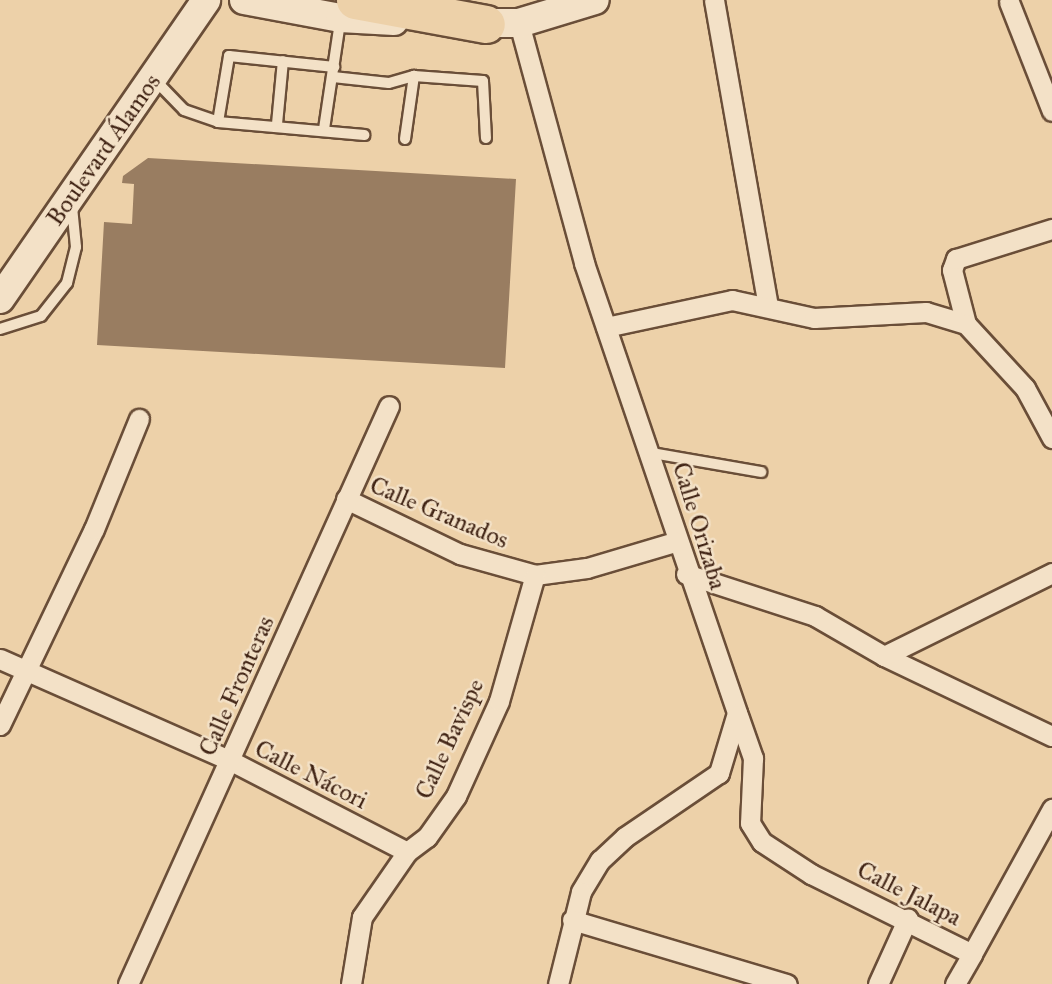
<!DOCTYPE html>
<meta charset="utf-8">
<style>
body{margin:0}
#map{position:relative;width:1052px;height:984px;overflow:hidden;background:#edd1a9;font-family:"IM FELL Great Primer",serif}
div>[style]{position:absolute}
.building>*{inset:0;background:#997d61}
.roads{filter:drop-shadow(2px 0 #6a4e38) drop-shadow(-2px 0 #6a4e38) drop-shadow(0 2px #6a4e38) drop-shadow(0 -2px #6a4e38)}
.lane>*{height:10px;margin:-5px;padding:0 5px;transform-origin:5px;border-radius:5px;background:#f3e1c7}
.street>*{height:19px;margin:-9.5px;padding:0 9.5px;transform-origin:9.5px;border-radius:9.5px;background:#f3e1c7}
.secondary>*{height:28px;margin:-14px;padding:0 14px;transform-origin:14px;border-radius:14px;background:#f3e1c7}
.highway>*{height:37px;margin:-18.5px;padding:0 18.5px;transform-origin:18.5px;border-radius:18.5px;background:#edd1a9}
span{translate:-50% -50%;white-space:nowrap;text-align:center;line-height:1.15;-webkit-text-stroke:5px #f3e1c7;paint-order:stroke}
.street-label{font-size:24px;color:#3f2213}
</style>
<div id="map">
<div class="building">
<div style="clip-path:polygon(148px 158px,516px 179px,505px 368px,97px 345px,104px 222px,132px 224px,134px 184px,122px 183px,123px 176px)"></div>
</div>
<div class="roads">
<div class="lane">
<div style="left:333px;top:77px;width:56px;rotate:6.1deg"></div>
<div style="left:389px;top:83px;width:26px;rotate:-16deg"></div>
<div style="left:414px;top:76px;width:69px;rotate:4.1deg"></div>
<div style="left:483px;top:81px;width:57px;rotate:87deg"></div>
<div style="left:154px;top:79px;width:43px;rotate:45.9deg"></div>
<div style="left:184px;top:110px;width:36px;rotate:19deg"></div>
<div style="left:218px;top:122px;width:147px;rotate:5.1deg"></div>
<div style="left:218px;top:122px;width:67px;rotate:-80.5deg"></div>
<div style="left:229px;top:56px;width:106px;rotate:6deg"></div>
<div style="left:277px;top:124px;width:63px;rotate:-84.6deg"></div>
<div style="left:324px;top:129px;width:108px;rotate:-81.5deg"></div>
<div style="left:405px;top:139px;width:64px;rotate:-81.9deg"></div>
<div style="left:0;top:329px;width:43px;rotate:-17.6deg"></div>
<div style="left:41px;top:316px;width:42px;rotate:-51.8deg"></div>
<div style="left:67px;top:283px;width:37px;rotate:-76deg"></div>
<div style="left:76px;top:247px;width:40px;rotate:-95.7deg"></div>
<div style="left:652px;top:453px;width:111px;rotate:9.9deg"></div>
</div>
<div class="street">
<div style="left:714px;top:0;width:310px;rotate:80deg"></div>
<div style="left:1009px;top:2px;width:117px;rotate:68.5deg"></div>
<div style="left:519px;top:23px;width:249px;rotate:74.8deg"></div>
<div style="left:584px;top:263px;width:475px;rotate:71.2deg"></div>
<div style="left:737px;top:713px;width:63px;rotate:106.7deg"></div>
<div style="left:719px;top:773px;width:114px;rotate:145.8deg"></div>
<div style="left:625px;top:837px;width:34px;rotate:137deg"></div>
<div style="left:600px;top:860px;width:37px;rotate:121deg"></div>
<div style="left:581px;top:892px;width:95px;rotate:104deg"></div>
<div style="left:966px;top:324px;width:56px;rotate:-104.5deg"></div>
<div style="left:952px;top:270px;width:12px;rotate:-70deg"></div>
<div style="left:956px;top:259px;width:101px;rotate:-17.4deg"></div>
<div style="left:606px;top:327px;width:129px;rotate:-12.1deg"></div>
<div style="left:732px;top:300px;width:84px;rotate:12.4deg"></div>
<div style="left:814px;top:318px;width:112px;rotate:-3.1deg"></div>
<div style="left:926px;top:312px;width:42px;rotate:16.7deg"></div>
<div style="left:966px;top:324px;width:87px;rotate:47.3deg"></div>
<div style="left:1025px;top:388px;width:57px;rotate:61.6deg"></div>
<div style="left:346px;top:499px;width:127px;rotate:25.8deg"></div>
<div style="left:460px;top:554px;width:78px;rotate:15.6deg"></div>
<div style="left:535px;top:575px;width:52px;rotate:-7.7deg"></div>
<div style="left:587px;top:568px;width:92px;rotate:-16.5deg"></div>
<div style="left:686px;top:574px;width:136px;rotate:18deg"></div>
<div style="left:815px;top:616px;width:80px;rotate:30.1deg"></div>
<div style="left:884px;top:656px;width:186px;rotate:25.5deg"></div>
<div style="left:884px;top:656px;width:187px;rotate:-26.3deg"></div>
<div style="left:0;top:659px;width:253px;rotate:23.8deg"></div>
<div style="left:231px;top:761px;width:198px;rotate:27.3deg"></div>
<div style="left:738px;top:715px;width:46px;rotate:70.8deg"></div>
<div style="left:753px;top:758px;width:65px;rotate:92.6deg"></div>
<div style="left:750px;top:823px;width:22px;rotate:58deg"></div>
<div style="left:762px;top:842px;width:59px;rotate:33.1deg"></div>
<div style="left:811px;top:874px;width:180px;rotate:26.4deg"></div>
<div style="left:972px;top:954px;width:166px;rotate:-61.1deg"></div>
<div style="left:0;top:725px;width:217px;rotate:-64.4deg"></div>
<div style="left:94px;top:529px;width:119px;rotate:-67.8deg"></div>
<div style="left:572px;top:920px;width:224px;rotate:16.6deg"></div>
<div style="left:128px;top:984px;width:634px;rotate:-65.7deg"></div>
<div style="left:351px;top:984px;width:68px;rotate:-80.7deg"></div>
<div style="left:362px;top:917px;width:79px;rotate:-55.3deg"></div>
<div style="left:407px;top:852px;width:25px;rotate:-37deg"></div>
<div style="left:427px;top:837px;width:50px;rotate:-54.7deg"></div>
<div style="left:456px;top:796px;width:104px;rotate:-65.6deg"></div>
<div style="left:499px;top:701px;width:131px;rotate:-74.1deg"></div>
<div style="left:878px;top:984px;width:72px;rotate:-65.6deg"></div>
<div style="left:955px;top:984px;width:34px;rotate:-60deg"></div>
</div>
<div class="secondary">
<div style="left:244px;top:0;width:98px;rotate:10.6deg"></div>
<div style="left:340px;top:18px;width:54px;rotate:3.2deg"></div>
<div style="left:466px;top:23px;width:53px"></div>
<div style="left:519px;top:23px;width:79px;rotate:-16.8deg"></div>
<div style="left:0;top:299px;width:363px;rotate:-55.4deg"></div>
</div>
<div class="highway">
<div style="left:355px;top:0;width:133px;rotate:10.4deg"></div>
</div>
</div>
<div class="street-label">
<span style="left:104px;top:150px;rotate:-55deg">Boulevard Álamos</span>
<span style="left:439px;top:513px;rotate:23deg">Calle Granados</span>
<span style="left:699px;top:526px;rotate:73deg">Calle Orizaba</span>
<span style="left:237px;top:686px;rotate:-66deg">Calle Fronteras</span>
<span style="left:450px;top:739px;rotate:-65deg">Calle Bavispe</span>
<span style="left:311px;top:775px;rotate:27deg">Calle Nácori</span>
<span style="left:909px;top:894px;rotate:27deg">Calle Jalapa</span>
</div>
</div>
